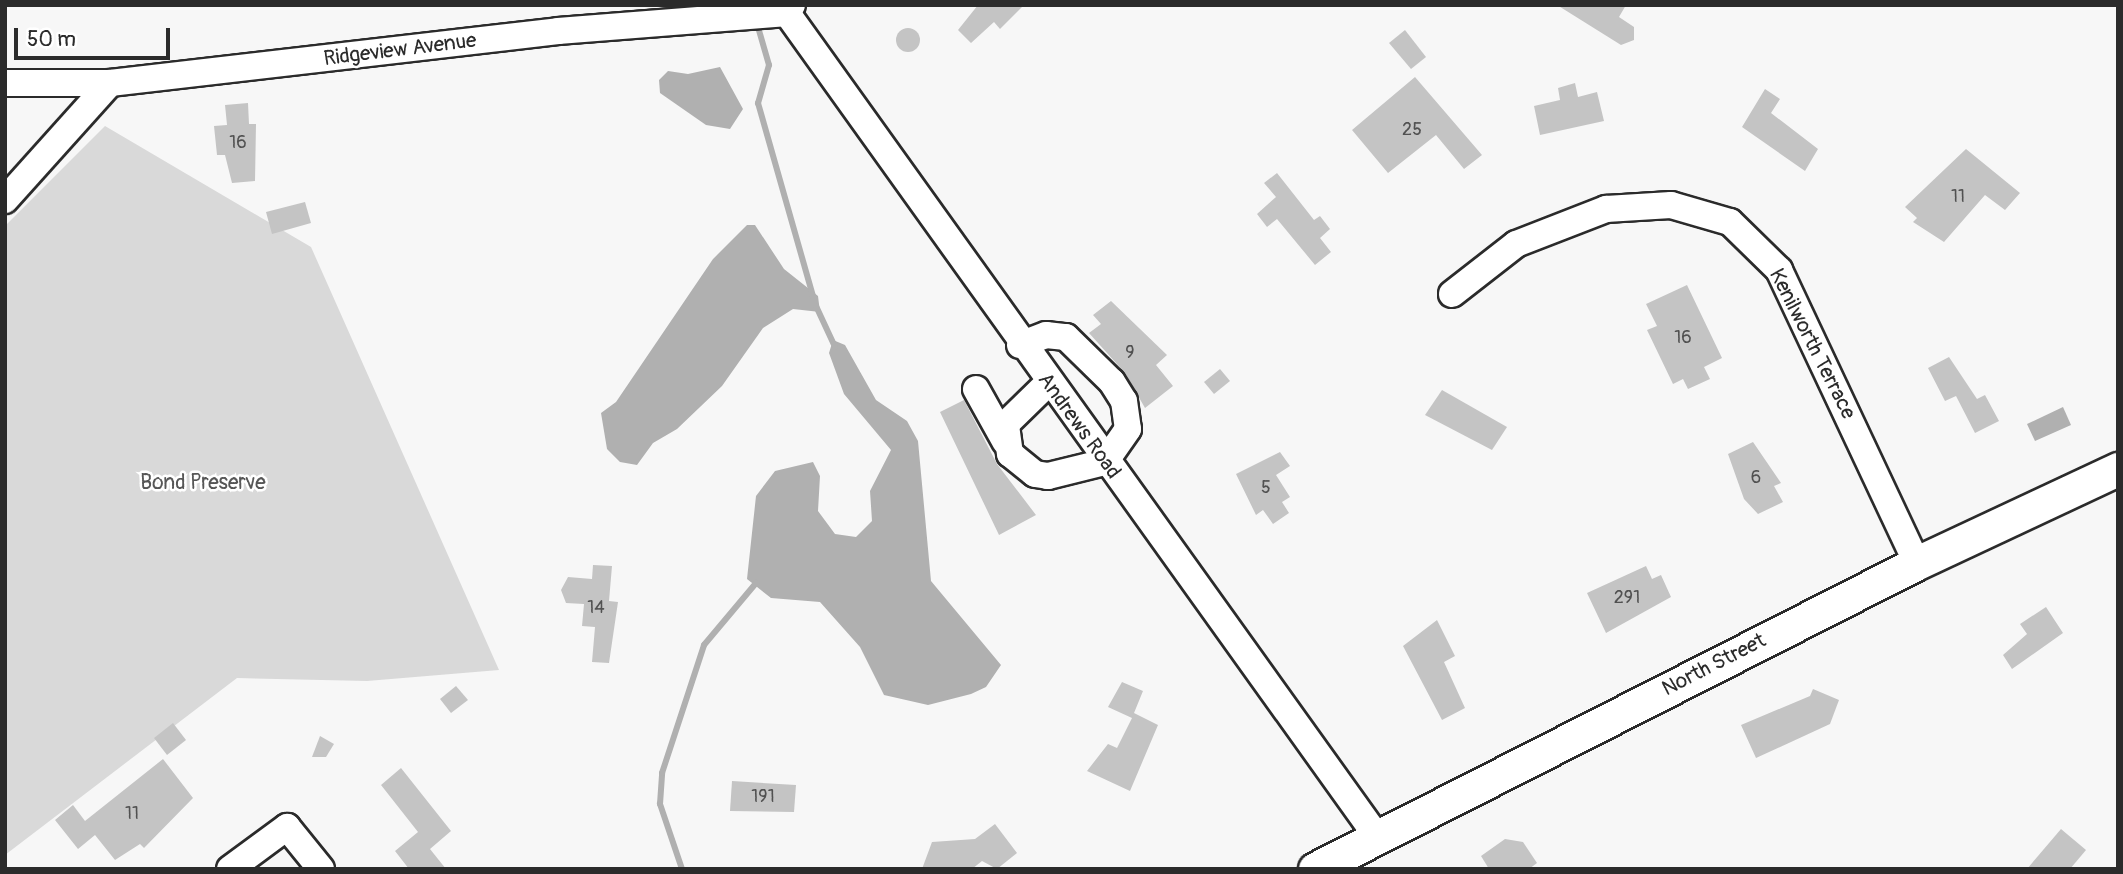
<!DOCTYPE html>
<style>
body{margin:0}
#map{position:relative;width:2123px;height:874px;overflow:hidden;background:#f7f7f7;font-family:Pangolin,sans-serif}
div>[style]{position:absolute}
.green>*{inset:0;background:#d9d9d9}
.water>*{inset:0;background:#b0b0b0}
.stream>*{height:6px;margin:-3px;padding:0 3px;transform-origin:3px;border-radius:3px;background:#b0b0b0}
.building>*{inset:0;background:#c4c4c4}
.round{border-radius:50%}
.roads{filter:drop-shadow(2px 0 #2b2b2b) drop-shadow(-2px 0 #2b2b2b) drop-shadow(0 2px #2b2b2b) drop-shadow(0 -2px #2b2b2b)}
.minor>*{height:26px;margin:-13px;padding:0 13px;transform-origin:13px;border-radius:13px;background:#fff}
.major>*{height:33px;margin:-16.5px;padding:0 16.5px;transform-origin:16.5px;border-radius:16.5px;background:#fff}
span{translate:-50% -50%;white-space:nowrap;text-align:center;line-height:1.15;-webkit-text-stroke:5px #fff;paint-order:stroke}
.number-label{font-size:18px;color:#515151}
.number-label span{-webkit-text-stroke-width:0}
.street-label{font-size:21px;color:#2b2b2b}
.park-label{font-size:21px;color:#565656}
.frame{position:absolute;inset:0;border:7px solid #2b2b2b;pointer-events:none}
.scale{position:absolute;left:14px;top:28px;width:156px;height:32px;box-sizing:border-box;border:4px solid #2b2b2b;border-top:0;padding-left:9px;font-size:21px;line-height:24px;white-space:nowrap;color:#2b2b2b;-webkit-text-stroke:5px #fff;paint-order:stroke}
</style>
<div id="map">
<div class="green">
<div style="clip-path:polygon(105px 126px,311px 247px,499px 670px,367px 681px,237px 678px,5px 855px,5px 226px)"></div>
</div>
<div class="water">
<div style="clip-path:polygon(720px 67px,743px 109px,730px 129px,706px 125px,660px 93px,659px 80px,668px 71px,688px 74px)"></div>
<div style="clip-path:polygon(747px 225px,755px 225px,784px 269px,818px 296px,820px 312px,793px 309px,763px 328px,722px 386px,677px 429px,653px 443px,637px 465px,620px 462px,607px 449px,601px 413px,616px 402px,713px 259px)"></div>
<div style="clip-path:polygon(833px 340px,845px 345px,876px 400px,907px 421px,918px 441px,931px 581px,1001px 665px,986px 687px,971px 694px,928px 705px,884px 695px,860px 647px,820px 602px,771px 598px,747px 579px,756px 496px,775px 471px,813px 462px,820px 476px,818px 511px,835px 534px,856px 537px,872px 521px,870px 491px,891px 450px,844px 394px,829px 353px)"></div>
<div style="clip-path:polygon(2063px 407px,2071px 425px,2035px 441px,2027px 424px)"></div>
</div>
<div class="stream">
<div style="left:756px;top:20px;width:47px;rotate:73.9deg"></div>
<div style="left:769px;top:65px;width:40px;rotate:106deg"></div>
<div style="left:758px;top:103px;width:201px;rotate:74.1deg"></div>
<div style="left:816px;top:306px;width:45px;rotate:65.1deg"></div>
<div style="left:682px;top:869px;width:69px;rotate:-108.7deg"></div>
<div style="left:660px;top:804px;width:31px;rotate:-86deg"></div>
<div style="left:662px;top:773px;width:135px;rotate:-71.8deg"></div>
<div style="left:704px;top:645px;width:81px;rotate:-50deg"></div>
</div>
<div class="building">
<div style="clip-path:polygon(978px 5px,1024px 5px,1000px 29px,994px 22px,971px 43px,958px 30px)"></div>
<div style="clip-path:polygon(1557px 5px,1626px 5px,1619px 17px,1634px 27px,1634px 40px,1621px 45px)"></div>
<div class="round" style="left:896px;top:28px;width:24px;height:24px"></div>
<div style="clip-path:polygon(1405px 30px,1426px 57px,1411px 69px,1389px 43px)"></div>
<div style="clip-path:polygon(1415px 77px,1482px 155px,1464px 169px,1436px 135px,1388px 173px,1352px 130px)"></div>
<div style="clip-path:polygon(1575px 83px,1578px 97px,1597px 92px,1604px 121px,1540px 135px,1534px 106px,1560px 100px,1558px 88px)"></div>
<div style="clip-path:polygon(1765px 89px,1780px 99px,1771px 113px,1818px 149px,1805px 171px,1742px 127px)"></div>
<div style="clip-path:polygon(248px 103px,249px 124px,256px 124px,255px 181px,232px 183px,225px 155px,217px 155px,214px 126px,227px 125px,225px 105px)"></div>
<div style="clip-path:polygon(1966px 149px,2020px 193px,2005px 210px,1985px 195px,1944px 242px,1913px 222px,1917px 218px,1905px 207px)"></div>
<div style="clip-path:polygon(1277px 173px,1314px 220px,1320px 216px,1330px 229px,1320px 238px,1331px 252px,1315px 265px,1277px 219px,1267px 227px,1257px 214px,1276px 197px,1264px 183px)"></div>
<div style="clip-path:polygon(305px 202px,311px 223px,272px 234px,266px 212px)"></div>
<div style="clip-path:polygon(1687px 285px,1722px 358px,1704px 367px,1710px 379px,1688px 389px,1683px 379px,1673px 384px,1647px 330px,1657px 326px,1646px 304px)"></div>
<div style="clip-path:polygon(1111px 301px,1167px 355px,1156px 365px,1173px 386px,1145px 408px,1125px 373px,1089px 333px,1101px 324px,1093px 315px)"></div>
<div style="clip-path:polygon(1949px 357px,1977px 399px,1985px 395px,1999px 421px,1975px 433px,1956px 396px,1945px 401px,1928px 368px)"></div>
<div style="clip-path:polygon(1220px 369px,1230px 381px,1214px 394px,1204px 382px)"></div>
<div style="clip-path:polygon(1442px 390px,1507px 427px,1492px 450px,1425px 415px)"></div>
<div style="clip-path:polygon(964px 400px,997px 464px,1036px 515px,999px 535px,940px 412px)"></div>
<div style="clip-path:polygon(1753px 442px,1781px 483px,1774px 486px,1783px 502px,1758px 514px,1744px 499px,1728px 454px)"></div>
<div style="clip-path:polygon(1280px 452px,1290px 466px,1276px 475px,1290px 497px,1282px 502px,1289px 513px,1273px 524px,1263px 510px,1256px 515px,1236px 474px)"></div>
<div style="clip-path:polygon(593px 565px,612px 566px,609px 601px,618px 602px,609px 663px,592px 662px,595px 627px,582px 626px,584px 604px,566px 603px,561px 590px,568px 577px,592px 579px)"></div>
<div style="clip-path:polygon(1646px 566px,1652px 579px,1661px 575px,1671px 597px,1606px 633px,1587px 593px)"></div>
<div style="clip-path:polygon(2046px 607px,2063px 633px,2012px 669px,2003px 655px,2027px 634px,2020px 624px)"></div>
<div style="clip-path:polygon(1437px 620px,1455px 656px,1444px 662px,1465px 708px,1442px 720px,1403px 646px)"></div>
<div style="clip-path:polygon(1122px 682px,1143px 691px,1134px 713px,1158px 725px,1130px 791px,1087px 771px,1108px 744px,1117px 748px,1132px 718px,1108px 707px)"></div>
<div style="clip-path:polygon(456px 686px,468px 700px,451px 713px,440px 699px)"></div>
<div style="clip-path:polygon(1813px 689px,1839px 700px,1830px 724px,1756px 758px,1741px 725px,1810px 696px)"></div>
<div style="clip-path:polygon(173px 723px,186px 740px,167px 755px,154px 738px)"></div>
<div style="clip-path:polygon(320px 736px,334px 744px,326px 757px,312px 757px)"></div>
<div style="clip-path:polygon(163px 759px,193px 798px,144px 848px,140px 844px,115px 860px,95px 835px,78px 849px,55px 820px,73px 805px,85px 821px)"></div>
<div style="clip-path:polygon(401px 768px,451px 831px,430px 849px,446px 869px,409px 869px,395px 851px,418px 832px,381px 785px)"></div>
<div style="clip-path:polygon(732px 781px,796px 785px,794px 812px,730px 811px)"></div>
<div style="clip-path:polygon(995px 824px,1017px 853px,997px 869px,982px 861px,972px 869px,922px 869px,932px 842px,975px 839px)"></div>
<div style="clip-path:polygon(2061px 829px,2086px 850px,2070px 869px,2027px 869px)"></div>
<div style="clip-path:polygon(1505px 839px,1523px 842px,1537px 863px,1529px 869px,1489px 869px,1481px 856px)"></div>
</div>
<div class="roads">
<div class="minor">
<div style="left:787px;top:13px;width:1011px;rotate:54.38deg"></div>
<div style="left:5px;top:83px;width:105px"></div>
<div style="left:110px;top:83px;width:451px;rotate:-6.6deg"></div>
<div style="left:558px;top:31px;width:230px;rotate:-4.5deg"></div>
<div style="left:787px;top:13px;width:9px;rotate:-58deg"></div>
<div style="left:5px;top:200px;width:157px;rotate:-48.1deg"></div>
<div style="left:1452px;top:294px;width:81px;rotate:-38deg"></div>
<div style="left:1516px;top:244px;width:97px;rotate:-21.3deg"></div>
<div style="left:1606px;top:209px;width:65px;rotate:-3.5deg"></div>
<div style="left:1671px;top:205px;width:61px;rotate:16.1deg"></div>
<div style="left:1730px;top:222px;width:69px;rotate:44.4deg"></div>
<div style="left:1779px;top:270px;width:324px;rotate:64.8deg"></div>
<div style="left:1020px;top:345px;width:28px;rotate:-21deg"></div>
<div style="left:1046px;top:335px;width:20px;rotate:6deg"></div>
<div style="left:1066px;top:337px;width:64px;rotate:44.4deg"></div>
<div style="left:1112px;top:382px;width:22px;rotate:58deg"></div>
<div style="left:1124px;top:401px;width:28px;rotate:82deg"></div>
<div style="left:1128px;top:429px;width:40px;rotate:124.9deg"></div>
<div style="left:1105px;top:462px;width:59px;rotate:166.2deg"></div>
<div style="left:1048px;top:476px;width:13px;rotate:-171deg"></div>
<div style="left:1035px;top:474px;width:32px;rotate:-141deg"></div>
<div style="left:1010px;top:454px;width:30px;rotate:-98deg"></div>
<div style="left:1006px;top:424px;width:59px;rotate:-44.3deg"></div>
<div style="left:976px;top:389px;width:60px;rotate:60.9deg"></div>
<div style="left:230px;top:869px;width:71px;rotate:-36.4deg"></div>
<div style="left:287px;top:827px;width:54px;rotate:51deg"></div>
</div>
<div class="major">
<div style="left:1315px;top:869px;width:675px;rotate:-26.94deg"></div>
<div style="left:1917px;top:563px;width:222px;rotate:-25.1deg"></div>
</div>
</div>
<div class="number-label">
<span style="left:1412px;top:130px">25</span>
<span style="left:238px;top:143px">16</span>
<span style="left:1958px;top:197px">11</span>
<span style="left:1683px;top:338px">16</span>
<span style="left:1130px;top:353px">9</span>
<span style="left:1756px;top:478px">6</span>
<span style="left:1266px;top:488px">5</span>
<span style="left:1627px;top:598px">291</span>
<span style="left:596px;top:608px">14</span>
<span style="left:763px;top:797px">191</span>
<span style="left:132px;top:814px">11</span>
</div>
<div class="street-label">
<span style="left:400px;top:50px;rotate:-7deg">Ridgeview Avenue</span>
<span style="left:1812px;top:344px;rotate:63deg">Kenilworth Terrace</span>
<span style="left:1079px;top:426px;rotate:54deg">Andrews Road</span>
<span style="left:1714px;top:665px;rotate:-27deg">North Street</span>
</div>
<div class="park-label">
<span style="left:203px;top:483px">Bond Preserve</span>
</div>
<div class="frame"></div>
<div class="scale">50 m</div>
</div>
